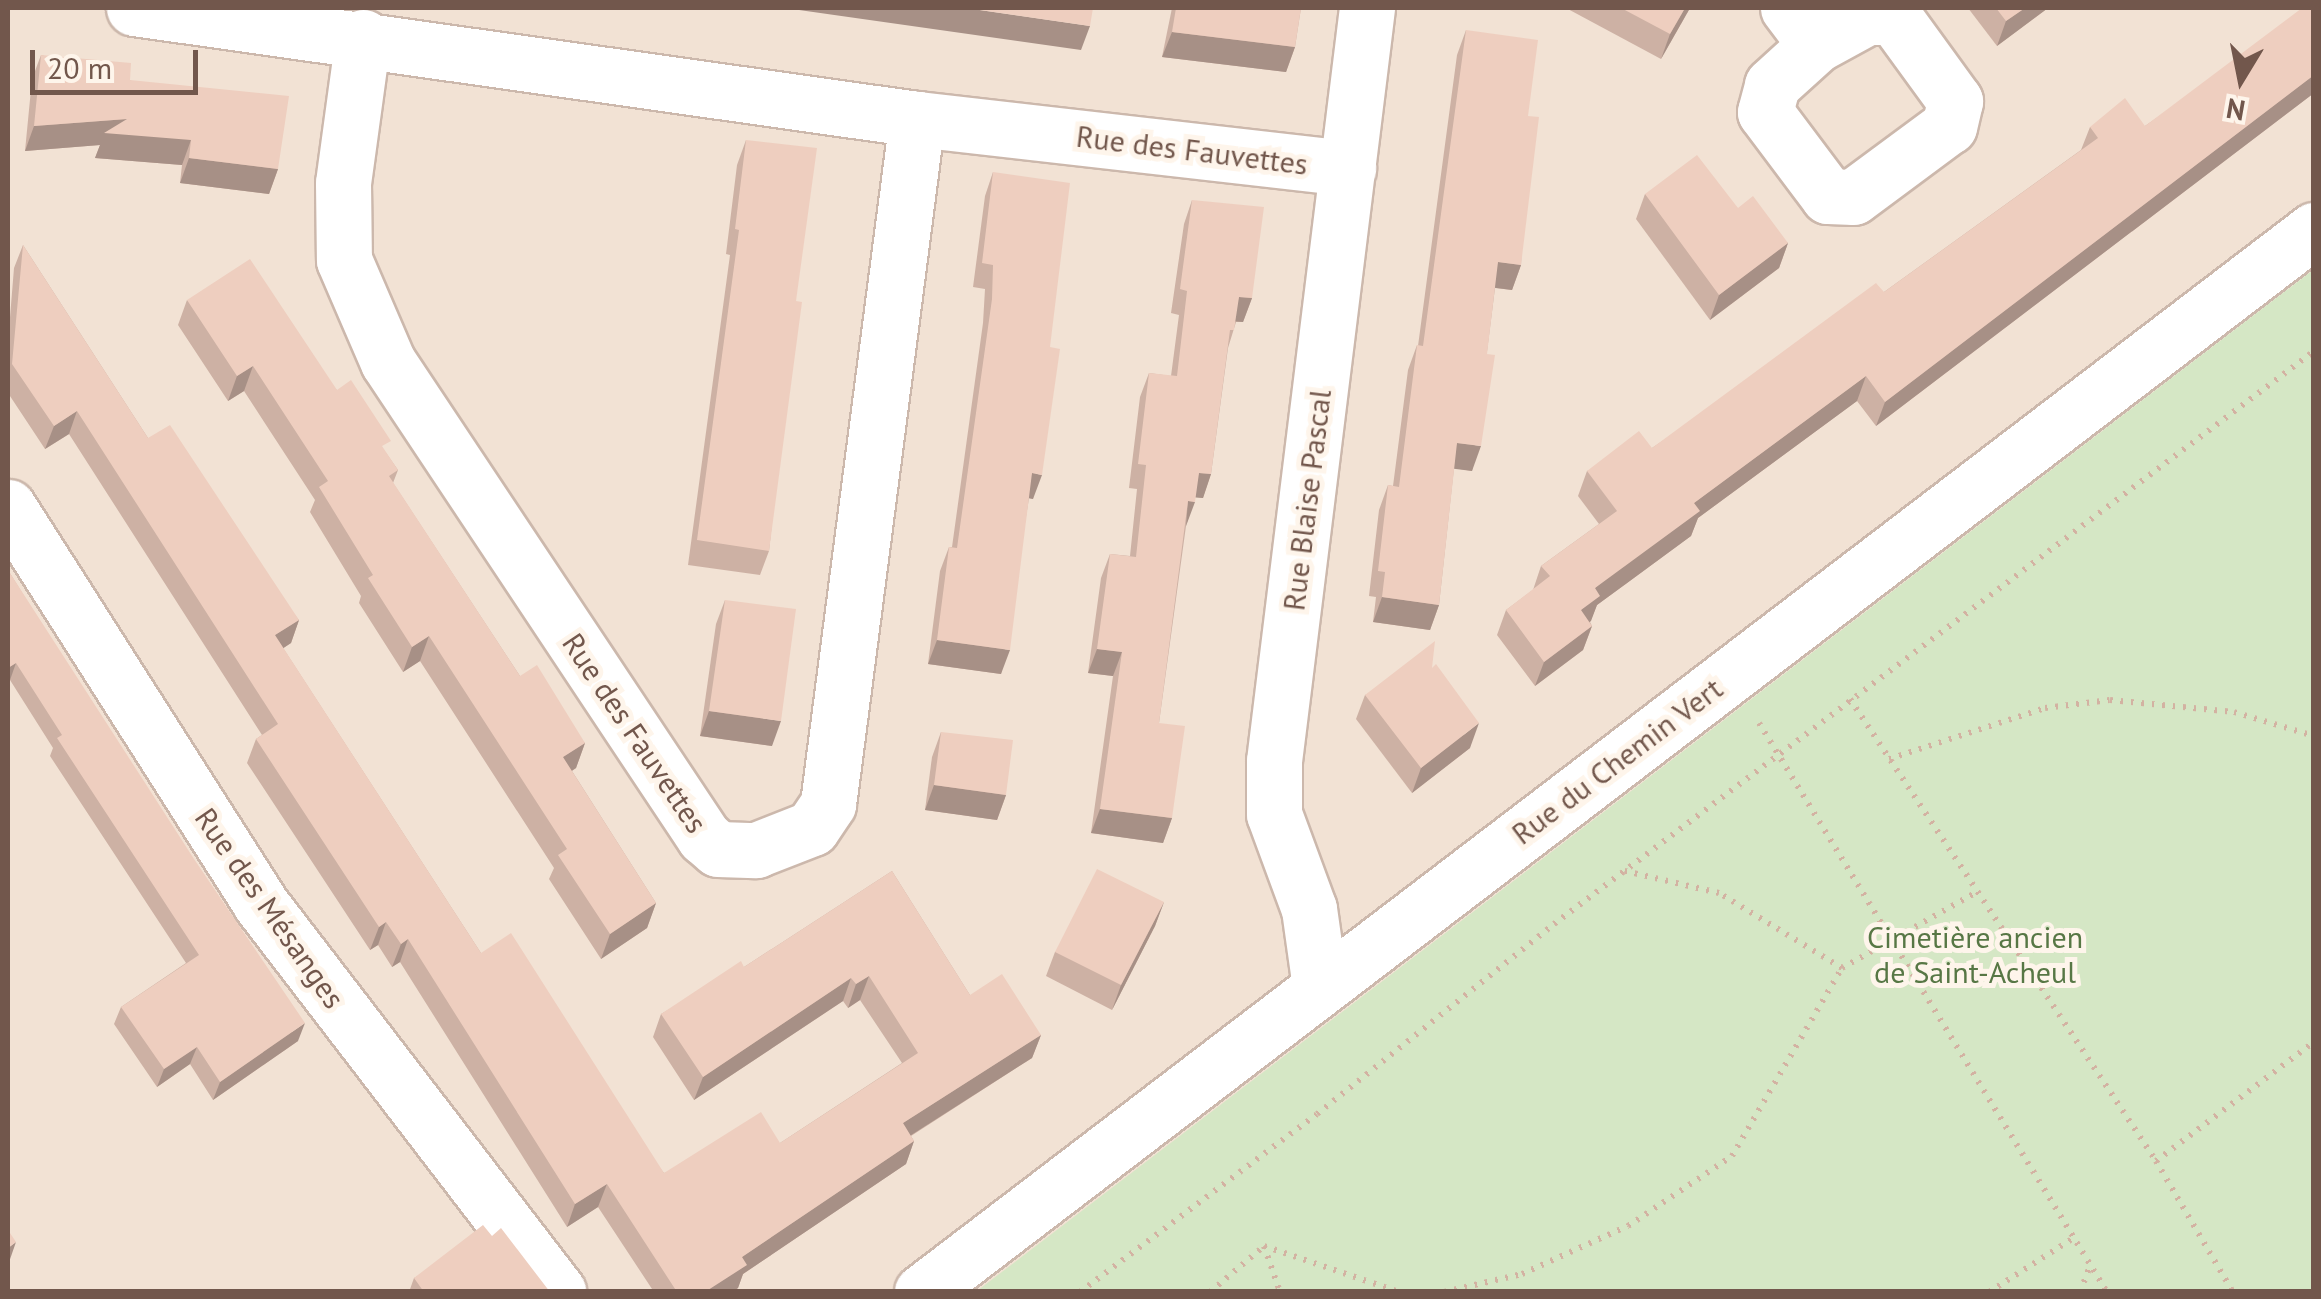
<!DOCTYPE html>
<meta charset="utf-8">
<style>
body{margin:0}
#map{position:relative;width:2321px;height:1299px;overflow:hidden;background:#fbf1e5;font-family:"PT Sans",sans-serif}
div>[style]{position:absolute}
.residential>*{inset:0;background:#f2e2d4}
.green>*{inset:0;background:#d5e7c5}
.path>*{height:6px;margin-top:-3px;transform-origin:0;background:repeating-linear-gradient(90deg,#d3b2a2 0 2.5px,transparent 0 10.5px)}
.roads{filter:drop-shadow(2px 0 #ccb8ac) drop-shadow(-2px 0 #ccb8ac) drop-shadow(0 2px #ccb8ac) drop-shadow(0 -2px #ccb8ac)}
.street>*{height:55px;margin:-27.5px;padding:0 27.5px;transform-origin:27.5px;border-radius:27.5px;background:#fff}
.wall>*{inset:0;background:#cdb1a4}
.shaded-wall>*{inset:0;background:#a79086}
.building>*{inset:0;background:#eecebf}
span{translate:-50% -50%;white-space:nowrap;text-align:center;line-height:1.15;-webkit-text-stroke:10px #fef5eb;paint-order:stroke}
.street-label{font-size:30px;color:#72574c}
.park-label{font-size:30px;color:#577745}
.frame{position:absolute;inset:0;border:10px solid #72574c;pointer-events:none}
.north{position:absolute;left:2191px;top:30px;width:100px;height:100px;-webkit-text-stroke:8px #fef5eb;paint-order:stroke;rotate:190deg;font-size:28px;font-weight:700;line-height:40px;text-align:center;color:#72574c}
.north::after{content:'';display:block;margin:auto;width:35px;height:45px;background:#72574c;clip-path:polygon(50% 0,100% 100%,50% 72%,0 100%)}
.scale{position:absolute;left:30px;top:50px;width:168px;height:45px;box-sizing:border-box;border:5px solid #72574c;border-top:0;padding-left:12px;font-size:30px;line-height:35px;white-space:nowrap;color:#72574c;-webkit-text-stroke:8px #fef5eb;paint-order:stroke}
</style>
<div id="map">
<div class="residential">
<div style="clip-path:polygon(8px 8px,2313px 8px,2313px 1291px,8px 1291px)"></div>
</div>
<div class="green">
<div style="clip-path:polygon(2313px 270px,2313px 1291px,977px 1291px)"></div>
</div>
<div class="path">
<div style="left:1850px;top:699px;width:554px;rotate:56.48deg"></div>
<div style="left:2156px;top:1161px;width:152px;rotate:59.6deg"></div>
<div style="left:1759px;top:723px;width:667px;rotate:58.55deg"></div>
<div style="left:1889px;top:759px;width:164px;rotate:-18.1deg"></div>
<div style="left:2045px;top:708px;width:65px;rotate:-7deg"></div>
<div style="left:2110px;top:700px;width:125px;rotate:5.5deg"></div>
<div style="left:2234px;top:712px;width:84px;rotate:16.7deg"></div>
<div style="left:1842px;top:968px;width:155px;rotate:-29.4deg"></div>
<div style="left:2156px;top:1161px;width:198px;rotate:-37deg"></div>
<div style="left:1264px;top:1246px;width:143px;rotate:18.8deg"></div>
<div style="left:1080px;top:1292px;width:296px;rotate:-36.9deg"></div>
<div style="left:1317px;top:1114px;width:304px;rotate:-38.7deg"></div>
<div style="left:1554px;top:924px;width:952px;rotate:-37.01deg"></div>
<div style="left:1210px;top:1292px;width:71px;rotate:-40.4deg"></div>
<div style="left:1264px;top:1246px;width:49px;rotate:70.8deg"></div>
<div style="left:1444px;top:1292px;width:80px;rotate:-13deg"></div>
<div style="left:1522px;top:1274px;width:116px;rotate:-24.4deg"></div>
<div style="left:1628px;top:1226px;width:125px;rotate:-33.9deg"></div>
<div style="left:1732px;top:1156px;width:218px;rotate:-59.7deg"></div>
<div style="left:1842px;top:968px;width:144px;rotate:-148.6deg"></div>
<div style="left:1719px;top:893px;width:97px;rotate:-166.8deg"></div>
<div style="left:1989px;top:1292px;width:98px;rotate:-32.6deg"></div>
<div style="left:2080px;top:1292px;width:28px;rotate:-69deg"></div>
</div>
<div class="roads">
<div class="street">
<div style="left:134px;top:8px;width:791px;rotate:8.07deg"></div>
<div style="left:917px;top:119px;width:434px;rotate:6.5deg"></div>
<div style="left:1788px;top:8px;width:46px;rotate:52.9deg"></div>
<div style="left:1867px;top:17px;width:27px"></div>
<div style="left:1894px;top:17px;width:104px;rotate:54deg"></div>
<div style="left:1955px;top:101px;width:26px;rotate:103deg"></div>
<div style="left:1949px;top:126px;width:119px;rotate:143.5deg"></div>
<div style="left:1853px;top:197px;width:25px;rotate:-178deg"></div>
<div style="left:1828px;top:196px;width:105px;rotate:-126.9deg"></div>
<div style="left:1765px;top:112px;width:28px;rotate:-75deg"></div>
<div style="left:1772px;top:85px;width:59px;rotate:-42.3deg"></div>
<div style="left:1816px;top:45px;width:58px;rotate:-28.8deg"></div>
<div style="left:363px;top:37px;width:147px;rotate:97.8deg"></div>
<div style="left:343px;top:183px;width:77px;rotate:89.3deg"></div>
<div style="left:344px;top:260px;width:111px;rotate:66.7deg"></div>
<div style="left:388px;top:362px;width:571px;rotate:56.37deg"></div>
<div style="left:704px;top:837px;width:18px;rotate:41deg"></div>
<div style="left:718px;top:849px;width:38px;rotate:2deg"></div>
<div style="left:756px;top:850px;width:60px;rotate:-21.4deg"></div>
<div style="left:812px;top:828px;width:29px;rotate:-56deg"></div>
<div style="left:828px;top:804px;width:691px;rotate:-82.6deg"></div>
<div style="left:8px;top:507px;width:469px;rotate:57.5deg"></div>
<div style="left:260px;top:903px;width:490px;rotate:52.5deg"></div>
<div style="left:1320px;top:987px;width:79px;rotate:-98deg"></div>
<div style="left:1309px;top:909px;width:101px;rotate:-110.2deg"></div>
<div style="left:1274px;top:814px;width:53px;rotate:-90deg"></div>
<div style="left:1274px;top:761px;width:759px;rotate:-82.96deg"></div>
<div style="left:922px;top:1292px;width:1751px;rotate:-37.34deg"></div>
</div>
</div>
<div class="wall">
<div style="clip-path:polygon(1172px 8px,1301px 8px,1295px 47px,1286px 72px,1162px 57px)"></div>
<div style="clip-path:polygon(1566px 8px,1690px 8px,1661px 59px)"></div>
<div style="clip-path:polygon(1968px 8px,2048px 8px,1997px 46px)"></div>
<div style="clip-path:polygon(2314px 8px,2314px 93px,1876px 426px,1857px 401px,1698px 518px,1691px 536px,1597px 605px,1590px 622px,1592px 626px,1583px 650px,1535px 686px,1497px 635px,1506px 610px,1533px 590px,1541px 566px,1599px 524px,1578px 496px,1587px 471px,1652px 448px,1884px 292px,2081px 150px,2090px 127px,2145px 126px)"></div>
<div style="clip-path:polygon(1466px 30px,1528px 116px,1521px 265px,1512px 290px,1495px 288px,1472px 471px,1454px 468px,1439px 605px,1430px 630px,1373px 622px,1376px 597px,1369px 596px,1379px 510px,1388px 485px,1393px 486px,1408px 370px,1417px 345px,1418px 346px,1457px 55px)"></div>
<div style="clip-path:polygon(41px 55px,130px 80px,278px 169px,269px 194px,180px 183px,182px 165px,95px 158px,100px 145px,25px 151px,32px 79px)"></div>
<div style="clip-path:polygon(746px 140px,796px 301px,769px 551px,760px 575px,688px 565px,730px 255px,726px 254px,737px 165px)"></div>
<div style="clip-path:polygon(993px 172px,1050px 347px,1033px 499px,1029px 498px,1001px 674px,928px 664px,940px 571px,949px 547px,952px 547px,983px 323px,985px 289px,973px 287px,985px 196px)"></div>
<div style="clip-path:polygon(1645px 194px,1738px 208px,1788px 243px,1779px 268px,1710px 320px,1636px 219px)"></div>
<div style="clip-path:polygon(1192px 200px,1252px 298px,1243px 322px,1236px 322px,1228px 348px,1211px 474px,1203px 498px,1195px 497px,1186px 526px,1159px 723px,1172px 818px,1163px 843px,1091px 833px,1113px 676px,1088px 673px,1101px 578px,1110px 554px,1130px 556px,1137px 489px,1129px 488px,1140px 397px,1149px 373px,1171px 376px,1179px 315px,1171px 313px,1184px 224px)"></div>
<div style="clip-path:polygon(23px 245px,148px 438px,299px 620px,291px 643px,283px 648px,481px 953px,664px 1173px,780px 1143px,902px 1063px,860px 1000px,848px 1008px,843px 1001px,694px 1100px,653px 1037px,661px 1014px,744px 967px,892px 871px,970px 995px,1041px 1035px,1032px 1058px,911px 1136px,914px 1141px,906px 1164px,743px 1274px,738px 1288px,732px 1292px,654px 1292px,598px 1207px,567px 1227px,400px 962px,392px 967px,378px 945px,370px 950px,247px 763px,256px 739px,262px 735px,69px 434px,45px 449px,8px 393px,8px 342px,14px 268px)"></div>
<div style="clip-path:polygon(187px 300px,337px 390px,386px 453px,398px 470px,393px 483px,520px 676px,585px 743px,576px 768px,572px 771px,656px 903px,647px 928px,601px 959px,549px 879px,554px 868px,420px 661px,403px 672px,359px 603px,361px 596px,310px 512px,315px 500px,244px 391px,228px 401px,178px 325px)"></div>
<div style="clip-path:polygon(8px 570px,298px 1041px,213px 1100px,190px 1064px,157px 1087px,114px 1024px,121px 1007px,186px 963px,50px 756px,53px 748px,10px 680px)"></div>
<div style="clip-path:polygon(725px 600px,772px 746px,700px 736px,716px 624px)"></div>
<div style="clip-path:polygon(1432px 668px,1470px 748px,1412px 793px,1356px 719px,1365px 695px)"></div>
<div style="clip-path:polygon(941px 732px,1006px 795px,997px 820px,925px 810px,932px 757px)"></div>
<div style="clip-path:polygon(1164px 902px,1155px 926px,1112px 1010px,1046px 976px,1055px 952px)"></div>
<div style="clip-path:polygon(492px 1236px,550px 1292px,409px 1292px,414px 1278px)"></div>
</div>
<div class="shaded-wall">
<div style="clip-path:polygon(785px 8px,966px 8px,1090px 26px,1081px 50px)"></div>
<div style="clip-path:polygon(1685px 8px,1690px 8px,1661px 59px,1670px 34px)"></div>
<div style="clip-path:polygon(2025px 8px,2048px 8px,1997px 46px,2006px 21px)"></div>
<div style="clip-path:polygon(1172px 32px,1295px 47px,1286px 72px,1162px 57px)"></div>
<div style="clip-path:polygon(2314px 75px,2314px 93px,1876px 426px,1885px 402px)"></div>
<div style="clip-path:polygon(127px 119px,191px 140px,182px 165px,95px 158px,100px 145px,25px 151px,34px 126px)"></div>
<div style="clip-path:polygon(189px 158px,278px 169px,269px 194px,180px 183px)"></div>
<div style="clip-path:polygon(1788px 243px,1779px 268px,1710px 320px,1719px 295px)"></div>
<div style="clip-path:polygon(1498px 262px,1521px 265px,1512px 290px,1489px 287px)"></div>
<div style="clip-path:polygon(1239px 297px,1252px 298px,1243px 322px,1231px 321px)"></div>
<div style="clip-path:polygon(253px 366px,244px 391px,228px 401px,237px 376px)"></div>
<div style="clip-path:polygon(1866px 376px,1857px 401px,1698px 518px,1691px 536px,1597px 605px,1591px 621px,1572px 635px,1581px 610px,1595px 588px,1694px 503px)"></div>
<div style="clip-path:polygon(77px 411px,69px 434px,45px 449px,54px 426px)"></div>
<div style="clip-path:polygon(1457px 443px,1481px 446px,1472px 471px,1448px 468px)"></div>
<div style="clip-path:polygon(1032px 473px,1042px 475px,1033px 499px,1023px 497px)"></div>
<div style="clip-path:polygon(1199px 473px,1211px 474px,1203px 498px,1190px 497px)"></div>
<div style="clip-path:polygon(1188px 501px,1195px 502px,1186px 526px)"></div>
<div style="clip-path:polygon(1382px 597px,1439px 605px,1430px 630px,1373px 622px)"></div>
<div style="clip-path:polygon(299px 620px,291px 643px,267px 659px,275px 635px)"></div>
<div style="clip-path:polygon(1592px 626px,1583px 650px,1535px 686px,1544px 662px)"></div>
<div style="clip-path:polygon(429px 636px,420px 661px,403px 672px,412px 647px)"></div>
<div style="clip-path:polygon(937px 640px,1010px 650px,1001px 674px,928px 664px)"></div>
<div style="clip-path:polygon(1097px 649px,1122px 652px,1113px 676px,1088px 673px)"></div>
<div style="clip-path:polygon(16px 663px,10px 680px,8px 682px,8px 668px)"></div>
<div style="clip-path:polygon(709px 711px,781px 721px,772px 746px,700px 736px)"></div>
<div style="clip-path:polygon(1479px 723px,1470px 748px,1412px 793px,1421px 768px)"></div>
<div style="clip-path:polygon(585px 743px,576px 768px,554px 782px,563px 757px)"></div>
<div style="clip-path:polygon(934px 785px,1006px 795px,997px 820px,925px 810px)"></div>
<div style="clip-path:polygon(1100px 809px,1172px 818px,1163px 843px,1091px 833px)"></div>
<div style="clip-path:polygon(1164px 902px,1155px 926px,1112px 1010px,1121px 985px)"></div>
<div style="clip-path:polygon(656px 903px,647px 928px,601px 959px,610px 934px)"></div>
<div style="clip-path:polygon(386px 922px,378px 945px,370px 950px,379px 927px)"></div>
<div style="clip-path:polygon(408px 939px,400px 962px,392px 967px,401px 944px)"></div>
<div style="clip-path:polygon(869px 976px,860px 1000px,848px 1008px,856px 984px)"></div>
<div style="clip-path:polygon(851px 978px,843px 1001px,694px 1100px,703px 1077px)"></div>
<div style="clip-path:polygon(305px 1023px,298px 1041px,213px 1100px,220px 1082px)"></div>
<div style="clip-path:polygon(1041px 1035px,1032px 1058px,894px 1146px,903px 1123px)"></div>
<div style="clip-path:polygon(197px 1047px,190px 1064px,157px 1087px,164px 1069px)"></div>
<div style="clip-path:polygon(914px 1141px,906px 1164px,743px 1274px,738px 1288px,732px 1292px,705px 1292px,742px 1257px)"></div>
<div style="clip-path:polygon(607px 1184px,598px 1207px,567px 1227px,575px 1204px)"></div>
<div style="clip-path:polygon(16px 1242px,8px 1265px,8px 1248px)"></div>
</div>
<div class="building">
<div style="clip-path:polygon(966px 8px,1093px 8px,1090px 26px)"></div>
<div style="clip-path:polygon(1176px 8px,1301px 8px,1295px 47px,1172px 32px)"></div>
<div style="clip-path:polygon(1621px 8px,1685px 8px,1670px 34px)"></div>
<div style="clip-path:polygon(1996px 8px,2025px 8px,2006px 21px)"></div>
<div style="clip-path:polygon(2302px 8px,2314px 8px,2314px 75px,1885px 402px,1866px 376px,1694px 503px,1700px 511px,1595px 588px,1600px 596px,1581px 610px,1592px 626px,1544px 662px,1506px 610px,1550px 576px,1541px 566px,1617px 511px,1587px 471px,1639px 431px,1652px 448px,1876px 283px,1884px 292px,2098px 138px,2090px 127px,2125px 98px,2145px 126px)"></div>
<div style="clip-path:polygon(1466px 30px,1538px 40px,1528px 116px,1539px 117px,1521px 265px,1498px 262px,1487px 354px,1495px 355px,1481px 446px,1457px 443px,1439px 605px,1382px 597px,1385px 572px,1378px 571px,1388px 485px,1399px 487px,1417px 345px,1423px 346px)"></div>
<div style="clip-path:polygon(41px 55px,131px 63px,130px 80px,289px 96px,278px 169px,189px 158px,191px 140px,104px 133px,127px 119px,34px 126px)"></div>
<div style="clip-path:polygon(746px 140px,817px 148px,796px 301px,802px 302px,769px 551px,697px 540px,739px 230px,735px 229px)"></div>
<div style="clip-path:polygon(1697px 155px,1738px 208px,1753px 196px,1788px 243px,1719px 295px,1645px 194px)"></div>
<div style="clip-path:polygon(993px 172px,1070px 183px,1050px 347px,1060px 349px,1042px 475px,1032px 473px,1010px 650px,937px 640px,949px 547px,957px 548px,992px 299px,993px 265px,982px 263px)"></div>
<div style="clip-path:polygon(1192px 200px,1264px 207px,1252px 298px,1239px 297px,1234px 330px,1230px 330px,1211px 474px,1199px 473px,1195px 502px,1188px 501px,1159px 723px,1185px 726px,1172px 818px,1100px 809px,1122px 652px,1097px 649px,1110px 554px,1136px 557px,1146px 465px,1138px 464px,1149px 373px,1177px 376px,1187px 291px,1180px 289px)"></div>
<div style="clip-path:polygon(23px 245px,148px 438px,170px 425px,299px 620px,275px 635px,481px 953px,511px 933px,664px 1173px,761px 1112px,780px 1143px,918px 1053px,869px 976px,856px 984px,851px 978px,703px 1077px,661px 1014px,741px 961px,744px 967px,892px 871px,970px 995px,1002px 974px,1041px 1035px,903px 1123px,914px 1141px,742px 1257px,747px 1265px,705px 1292px,677px 1292px,607px 1184px,575px 1204px,408px 939px,401px 944px,386px 922px,379px 927px,256px 739px,278px 724px,77px 411px,54px 426px,12px 364px)"></div>
<div style="clip-path:polygon(250px 259px,337px 390px,351px 380px,391px 441px,382px 446px,398px 470px,389px 476px,520px 676px,537px 665px,585px 743px,563px 757px,656px 903px,610px 934px,558px 855px,567px 849px,429px 636px,412px 647px,368px 578px,373px 575px,319px 487px,328px 481px,253px 366px,237px 376px,187px 300px)"></div>
<div style="clip-path:polygon(8px 570px,194px 859px,305px 1023px,220px 1082px,197px 1047px,164px 1069px,121px 1007px,199px 955px,57px 738px,62px 735px,16px 663px,8px 668px)"></div>
<div style="clip-path:polygon(725px 600px,796px 609px,781px 721px,709px 711px)"></div>
<div style="clip-path:polygon(1435px 641px,1432px 668px,1436px 664px,1479px 723px,1421px 768px,1365px 695px)"></div>
<div style="clip-path:polygon(941px 732px,1013px 740px,1006px 795px,934px 785px)"></div>
<div style="clip-path:polygon(1097px 869px,1164px 902px,1121px 985px,1055px 952px)"></div>
<div style="clip-path:polygon(483px 1225px,492px 1236px,501px 1228px,550px 1292px,424px 1292px,414px 1278px)"></div>
<div style="clip-path:polygon(8px 1230px,16px 1242px,8px 1248px)"></div>
</div>
<div class="street-label">
<span style="left:1192px;top:150px;rotate:7deg">Rue des Fauvettes</span>
<span style="left:1307px;top:500px;rotate:-83deg">Rue Blaise Pascal</span>
<span style="left:635px;top:733px;rotate:56deg">Rue des Fauvettes</span>
<span style="left:1617px;top:761px;rotate:-37deg">Rue du Chemin Vert</span>
<span style="left:270px;top:908px;rotate:55deg">Rue des Mésanges</span>
</div>
<div class="park-label">
<span style="left:1975px;top:954px">Cimetière ancien<br>de Saint-Acheul</span>
</div>
<div class="frame"></div>
<div class="north">N</div>
<div class="scale">20 m</div>
</div>
